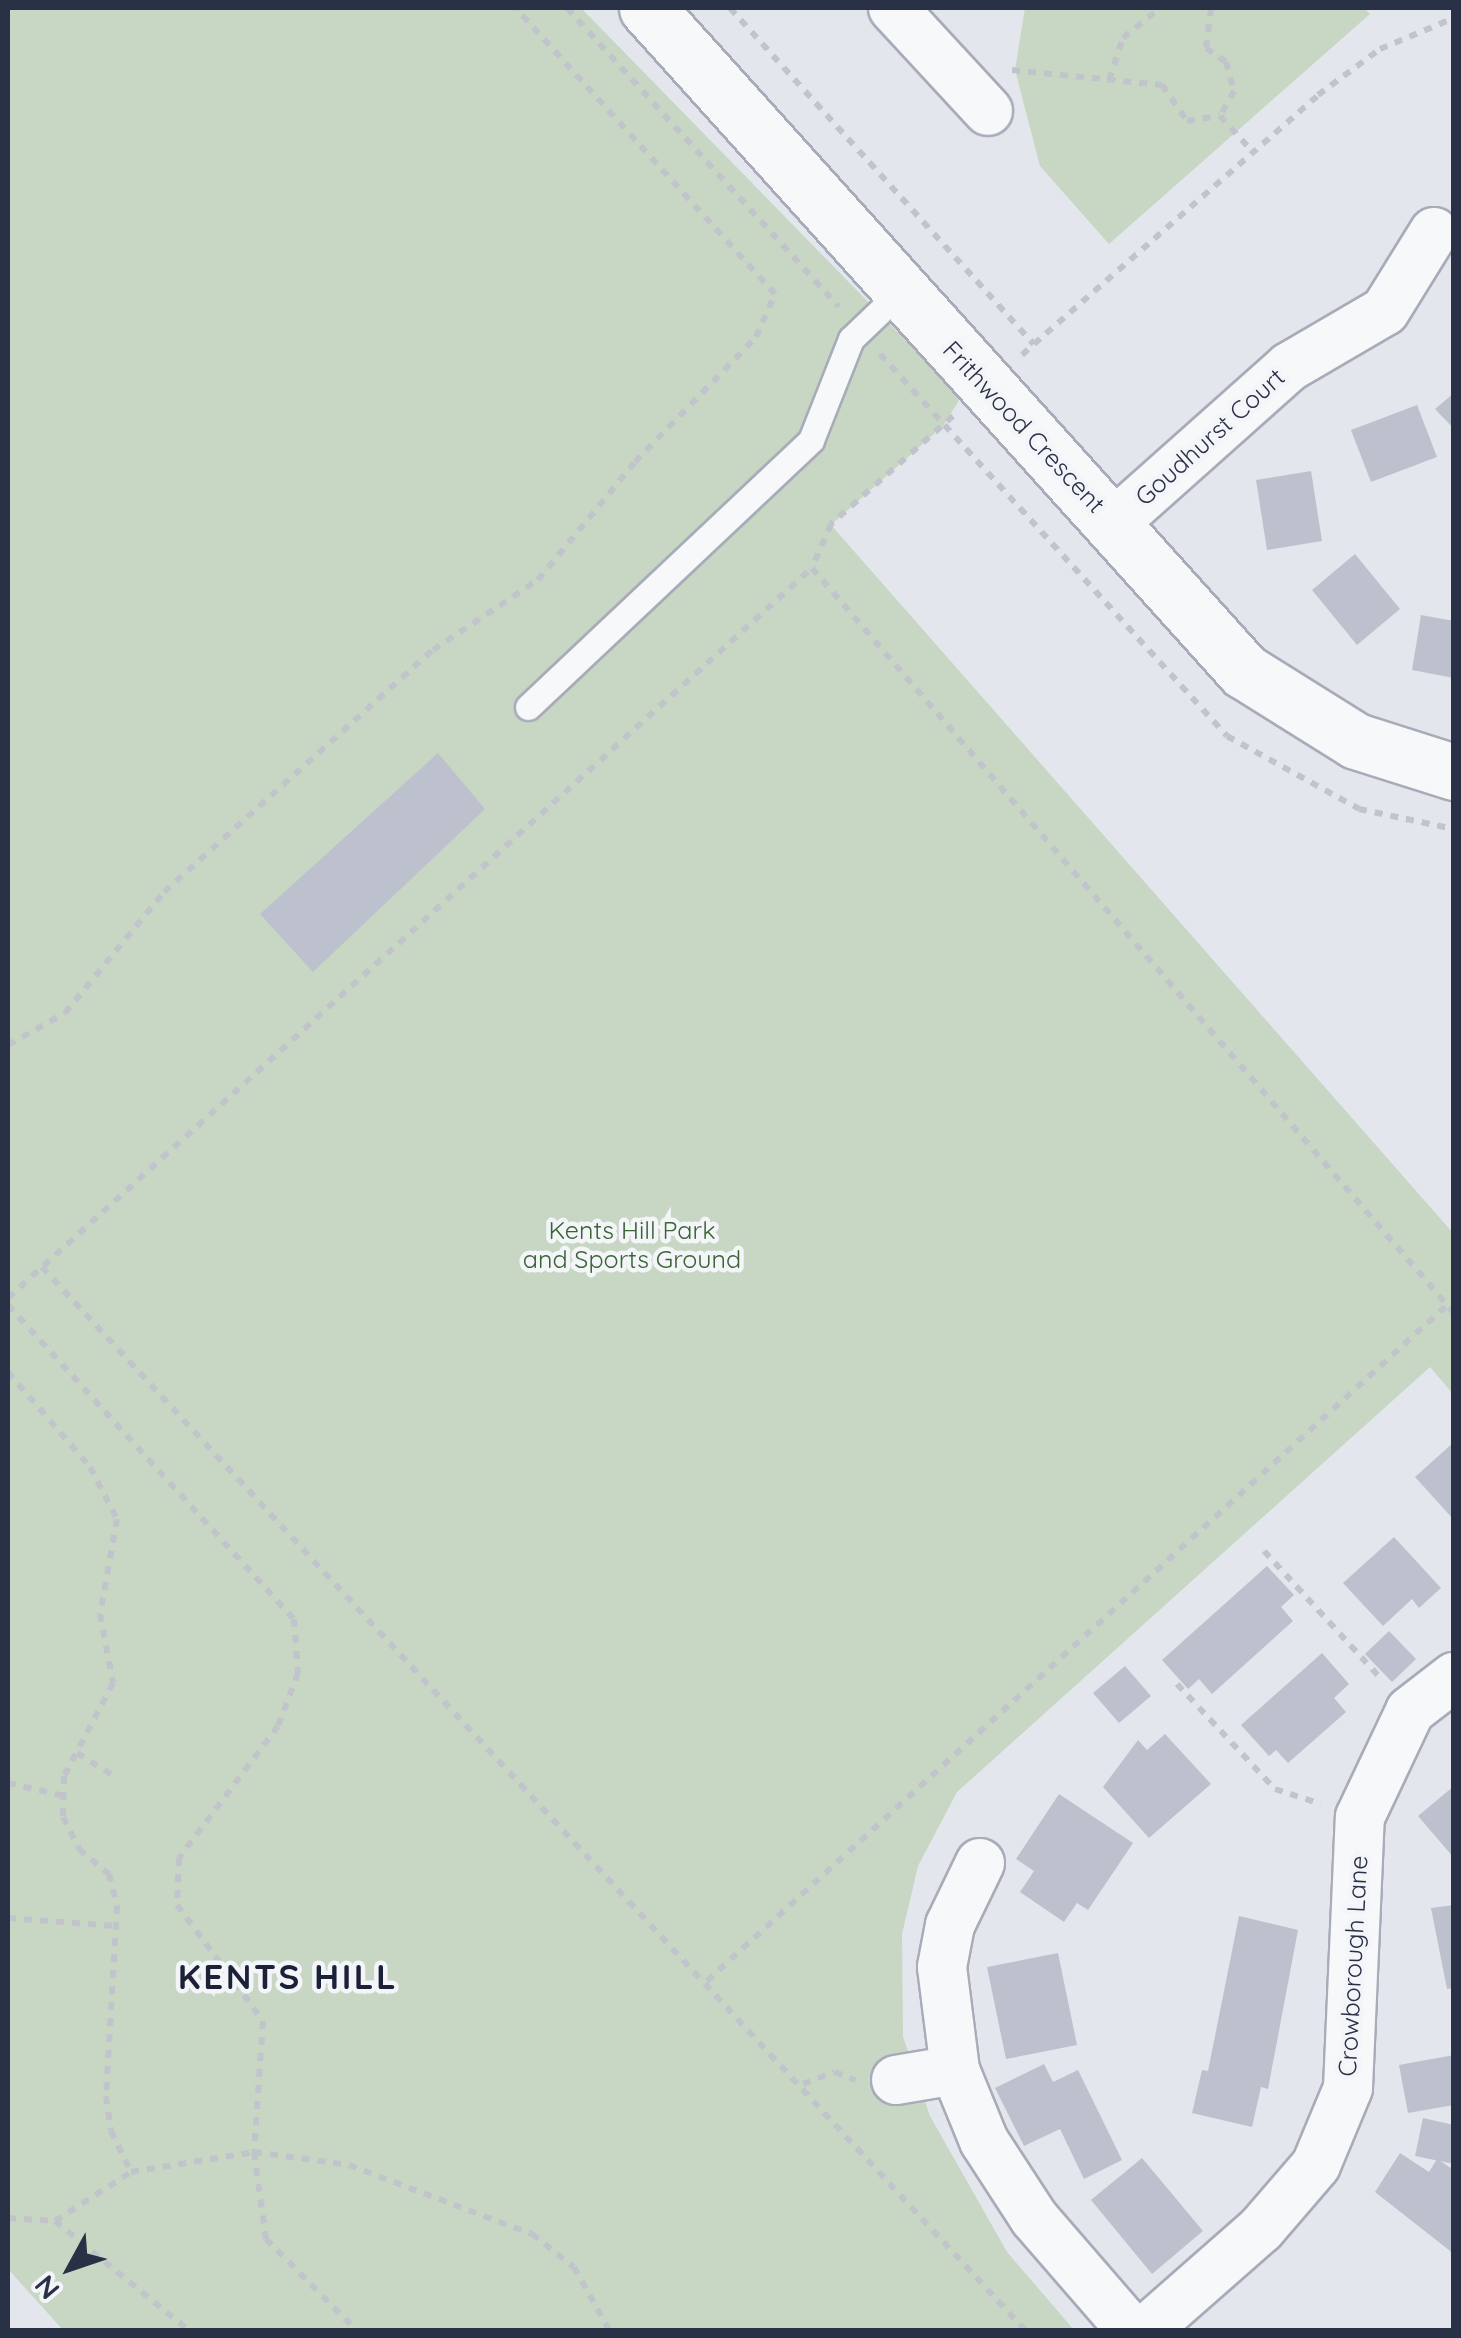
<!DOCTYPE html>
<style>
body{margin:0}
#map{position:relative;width:1461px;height:2338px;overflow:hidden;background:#e3e6ed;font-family:Quicksand,sans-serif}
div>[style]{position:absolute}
.green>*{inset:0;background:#c7d7c3}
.building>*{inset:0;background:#bdc1cd}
.path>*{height:6px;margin-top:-3px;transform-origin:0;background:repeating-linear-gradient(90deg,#c1c4cb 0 8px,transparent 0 16px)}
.roads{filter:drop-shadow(2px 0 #a7acb8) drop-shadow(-2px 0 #a7acb8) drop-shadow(0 2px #a7acb8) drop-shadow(0 -2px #a7acb8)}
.service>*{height:25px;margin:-12.5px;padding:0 12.5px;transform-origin:12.5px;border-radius:12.5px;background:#f7f8fa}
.minor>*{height:48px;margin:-24px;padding:0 24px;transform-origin:24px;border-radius:24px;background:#f7f8fa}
.tertiary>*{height:55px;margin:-27.5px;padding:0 27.5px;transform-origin:27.5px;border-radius:27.5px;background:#f7f8fa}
span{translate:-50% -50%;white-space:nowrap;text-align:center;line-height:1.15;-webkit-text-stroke:9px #f3f5f9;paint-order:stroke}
.street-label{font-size:25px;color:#293147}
.park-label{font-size:25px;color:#396434}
.district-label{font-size:35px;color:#1b2238;font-weight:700;letter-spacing:2.5px}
.frame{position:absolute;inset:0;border:10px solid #293147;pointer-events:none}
.north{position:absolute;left:20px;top:2218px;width:100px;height:100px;-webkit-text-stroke:8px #f3f5f9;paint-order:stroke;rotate:230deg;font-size:28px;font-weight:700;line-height:40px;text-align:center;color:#293147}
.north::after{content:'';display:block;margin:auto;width:35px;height:45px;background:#293147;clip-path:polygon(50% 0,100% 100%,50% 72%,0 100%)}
</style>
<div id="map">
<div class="green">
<div style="clip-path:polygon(8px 8px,581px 8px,961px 397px,943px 426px,831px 525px,1453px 1233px,1453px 1394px,1430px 1367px,957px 1792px,918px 1866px,902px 1934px,903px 2037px,930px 2116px,1007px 2252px,1074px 2330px,63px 2330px,8px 2269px)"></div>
<div style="clip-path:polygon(1364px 8px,1370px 14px,1109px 244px,1040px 166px,1015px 70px,1025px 8px)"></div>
</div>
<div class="building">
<div style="clip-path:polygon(1454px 393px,1454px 429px,1435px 409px)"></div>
<div style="clip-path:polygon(1417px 405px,1437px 457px,1371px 482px,1351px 430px)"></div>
<div style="clip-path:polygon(1311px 471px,1322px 541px,1267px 550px,1256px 480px)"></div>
<div style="clip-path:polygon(1355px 554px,1400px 609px,1357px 645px,1312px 590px)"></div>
<div style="clip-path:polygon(1421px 615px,1454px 621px,1454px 678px,1412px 670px)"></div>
<div style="clip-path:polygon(438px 753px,485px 809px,313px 972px,260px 914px)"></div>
<div style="clip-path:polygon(1454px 1442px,1454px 1520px,1415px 1477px)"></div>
<div style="clip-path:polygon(1394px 1537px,1441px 1588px,1419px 1608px,1412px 1599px,1383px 1626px,1343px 1583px)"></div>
<div style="clip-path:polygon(1267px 1566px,1294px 1595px,1281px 1607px,1293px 1621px,1212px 1694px,1199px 1679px,1188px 1689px,1162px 1660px)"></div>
<div style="clip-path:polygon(1389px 1631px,1416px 1659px,1392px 1682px,1365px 1654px)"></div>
<div style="clip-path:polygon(1322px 1653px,1349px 1684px,1334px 1698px,1346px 1712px,1288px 1763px,1276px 1750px,1269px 1756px,1241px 1725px)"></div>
<div style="clip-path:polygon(1125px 1666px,1151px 1696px,1119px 1723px,1093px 1693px)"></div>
<div style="clip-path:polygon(1165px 1734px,1211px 1784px,1149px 1838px,1103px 1787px,1138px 1740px,1147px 1750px)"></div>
<div style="clip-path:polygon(1454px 1786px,1454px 1858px,1418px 1816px)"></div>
<div style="clip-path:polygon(1059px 1794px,1133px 1843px,1088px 1910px,1077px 1903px,1064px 1922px,1020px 1892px,1034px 1871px,1016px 1859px)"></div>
<div style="clip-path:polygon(1454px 1905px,1454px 1988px,1447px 1989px,1431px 1908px)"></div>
<div style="clip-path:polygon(1239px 1916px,1298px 1930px,1268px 2089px,1261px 2087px,1252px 2127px,1192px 2113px,1202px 2070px,1208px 2071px)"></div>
<div style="clip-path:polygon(1058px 1953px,1077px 2045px,1006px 2059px,987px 1967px)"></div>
<div style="clip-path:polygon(1454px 2055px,1454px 2105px,1408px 2113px,1399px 2065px)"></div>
<div style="clip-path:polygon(1044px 2064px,1053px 2082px,1078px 2070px,1122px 2160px,1084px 2179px,1060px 2129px,1024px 2146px,995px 2088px)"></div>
<div style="clip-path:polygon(1423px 2118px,1454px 2125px,1454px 2164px,1415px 2156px)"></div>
<div style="clip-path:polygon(1400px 2153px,1429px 2172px,1437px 2159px,1454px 2170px,1454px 2254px,1375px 2192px)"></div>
<div style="clip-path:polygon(1142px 2158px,1203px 2231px,1152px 2274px,1091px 2200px)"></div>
</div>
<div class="path">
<div style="left:567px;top:8px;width:404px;rotate:47.7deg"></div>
<div style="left:730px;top:8px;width:453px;rotate:47.9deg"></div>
<div style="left:1034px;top:344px;width:378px;rotate:-41.2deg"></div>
<div style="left:1318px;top:95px;width:77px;rotate:-36.6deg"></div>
<div style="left:1380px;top:49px;width:80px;rotate:-22.7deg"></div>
<div style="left:1211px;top:8px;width:40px;rotate:97.1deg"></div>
<div style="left:1206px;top:48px;width:24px;rotate:35deg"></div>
<div style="left:1226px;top:62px;width:30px;rotate:75deg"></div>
<div style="left:1234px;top:91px;width:29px;rotate:119deg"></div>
<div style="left:1012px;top:70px;width:151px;rotate:5.7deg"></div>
<div style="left:1162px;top:85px;width:44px;rotate:55.2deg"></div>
<div style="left:1187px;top:121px;width:33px;rotate:-9deg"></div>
<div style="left:1109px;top:80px;width:44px;rotate:-71.6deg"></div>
<div style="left:1123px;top:38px;width:48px;rotate:-39deg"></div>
<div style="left:1220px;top:116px;width:47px;rotate:47.6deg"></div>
<div style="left:880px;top:354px;width:516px;rotate:47.75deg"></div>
<div style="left:1227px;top:736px;width:151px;rotate:28.9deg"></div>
<div style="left:1359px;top:809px;width:97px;rotate:11.9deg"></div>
<div style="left:1022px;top:355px;width:16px;rotate:-43deg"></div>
<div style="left:953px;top:416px;width:163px;rotate:138.5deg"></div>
<div style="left:831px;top:524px;width:48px;rotate:113.4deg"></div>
<div style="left:812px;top:568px;width:983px;rotate:49.25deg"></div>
<div style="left:8px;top:1045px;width:65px;rotate:-29.3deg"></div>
<div style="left:65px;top:1013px;width:156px;rotate:-50.7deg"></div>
<div style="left:164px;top:892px;width:362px;rotate:-42deg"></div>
<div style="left:433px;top:650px;width:126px;rotate:-33.7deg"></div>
<div style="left:538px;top:580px;width:153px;rotate:-50.6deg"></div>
<div style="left:635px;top:462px;width:174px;rotate:-45.9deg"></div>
<div style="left:756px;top:337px;width:47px;rotate:-66.2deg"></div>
<div style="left:775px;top:294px;width:386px;rotate:-132.2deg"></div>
<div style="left:42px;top:1267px;width:1448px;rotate:47.24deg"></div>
<div style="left:8px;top:1298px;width:1086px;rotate:-42.24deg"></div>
<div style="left:8px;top:1305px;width:425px;rotate:47.7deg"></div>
<div style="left:294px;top:1619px;width:54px;rotate:85.8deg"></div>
<div style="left:298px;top:1673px;width:57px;rotate:110.7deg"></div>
<div style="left:278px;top:1726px;width:165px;rotate:126.9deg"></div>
<div style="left:179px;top:1858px;width:47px;rotate:92.4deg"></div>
<div style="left:177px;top:1905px;width:144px;rotate:53.4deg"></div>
<div style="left:263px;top:2021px;width:131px;rotate:93.9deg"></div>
<div style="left:254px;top:2152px;width:88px;rotate:82.1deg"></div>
<div style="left:266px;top:2239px;width:128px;rotate:45.3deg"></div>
<div style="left:8px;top:1372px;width:125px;rotate:49.2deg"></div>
<div style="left:90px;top:1467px;width:59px;rotate:62.6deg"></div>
<div style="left:117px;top:1519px;width:97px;rotate:100.1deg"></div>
<div style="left:100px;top:1614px;width:70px;rotate:79.3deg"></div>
<div style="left:113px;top:1683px;width:105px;rotate:117.8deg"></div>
<div style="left:64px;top:1776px;width:41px;rotate:91.4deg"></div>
<div style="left:63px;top:1817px;width:36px;rotate:63deg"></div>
<div style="left:79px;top:1849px;width:39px;rotate:40deg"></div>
<div style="left:109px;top:1874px;width:33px;rotate:76deg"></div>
<div style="left:117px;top:1906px;width:190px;rotate:93.3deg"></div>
<div style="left:106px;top:2096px;width:35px;rotate:82deg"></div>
<div style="left:111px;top:2131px;width:46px;rotate:64deg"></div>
<div style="left:1264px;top:1551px;width:175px;rotate:47.5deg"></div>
<div style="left:1177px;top:1684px;width:144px;rotate:47deg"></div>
<div style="left:1275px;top:1789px;width:48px;rotate:18.1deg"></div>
<div style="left:77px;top:1753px;width:44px;rotate:31.9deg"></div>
<div style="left:8px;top:1783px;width:57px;rotate:13.1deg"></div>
<div style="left:8px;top:1918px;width:108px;rotate:4.2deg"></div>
<div style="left:707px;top:1981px;width:1002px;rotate:-42.41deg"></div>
<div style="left:803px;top:2084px;width:34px;rotate:-21deg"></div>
<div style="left:835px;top:2072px;width:22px;rotate:22deg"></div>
<div style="left:8px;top:2218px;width:47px;rotate:3.7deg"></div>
<div style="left:55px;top:2221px;width:172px;rotate:39.3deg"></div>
<div style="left:55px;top:2221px;width:90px;rotate:-32.8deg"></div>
<div style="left:131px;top:2172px;width:125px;rotate:-9.2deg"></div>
<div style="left:254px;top:2152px;width:96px;rotate:7.8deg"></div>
<div style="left:349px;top:2165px;width:196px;rotate:20.7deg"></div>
<div style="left:532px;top:2234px;width:53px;rotate:38.2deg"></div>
<div style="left:574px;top:2267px;width:72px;rotate:60.9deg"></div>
</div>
<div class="roads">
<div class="service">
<div style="left:528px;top:707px;width:389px;rotate:-43.3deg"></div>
<div style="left:811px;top:440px;width:109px;rotate:-68.4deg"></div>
<div style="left:851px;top:339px;width:68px;rotate:-43.8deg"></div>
</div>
<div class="minor">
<div style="left:893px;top:8px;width:140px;rotate:47.3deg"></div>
<div style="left:1114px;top:523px;width:234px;rotate:-41.7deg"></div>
<div style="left:1289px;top:367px;width:111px;rotate:-30.3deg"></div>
<div style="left:1385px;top:311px;width:93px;rotate:-58.2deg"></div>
<div style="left:980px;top:1863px;width:69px;rotate:115.8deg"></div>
<div style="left:950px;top:1925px;width:43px;rotate:100.8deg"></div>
<div style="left:942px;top:1967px;width:104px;rotate:82.8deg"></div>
<div style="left:955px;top:2070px;width:77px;rotate:67.8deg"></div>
<div style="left:984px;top:2141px;width:92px;rotate:57deg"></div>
<div style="left:1034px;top:2218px;width:148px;rotate:49.1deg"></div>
<div style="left:896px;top:2080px;width:60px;rotate:-9.6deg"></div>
<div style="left:1146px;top:2330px;width:153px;rotate:-41.3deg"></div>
<div style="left:1261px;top:2229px;width:84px;rotate:-49.3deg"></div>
<div style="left:1316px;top:2165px;width:83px;rotate:-67.4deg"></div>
<div style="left:1348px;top:2088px;width:271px;rotate:-87.5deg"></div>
<div style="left:1360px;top:1817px;width:117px;rotate:-64.7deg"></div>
<div style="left:1410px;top:1711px;width:56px;rotate:-37.7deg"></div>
</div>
<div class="tertiary">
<div style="left:647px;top:8px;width:892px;rotate:48deg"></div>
<div style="left:1244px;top:671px;width:132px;rotate:32deg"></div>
<div style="left:1356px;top:741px;width:103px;rotate:17.6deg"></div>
</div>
</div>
<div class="street-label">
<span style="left:1024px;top:427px;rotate:47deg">Frithwood Crescent</span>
<span style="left:1210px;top:437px;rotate:-42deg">Goudhurst Court</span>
<span style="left:1353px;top:1966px;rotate:-87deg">Crowborough Lane</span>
</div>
<div class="park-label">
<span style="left:632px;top:1245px">Kents Hill Park<br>and Sports Ground</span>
</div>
<div class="district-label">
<span style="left:288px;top:1976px">KENTS HILL</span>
</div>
<div class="frame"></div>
<div class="north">N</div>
</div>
